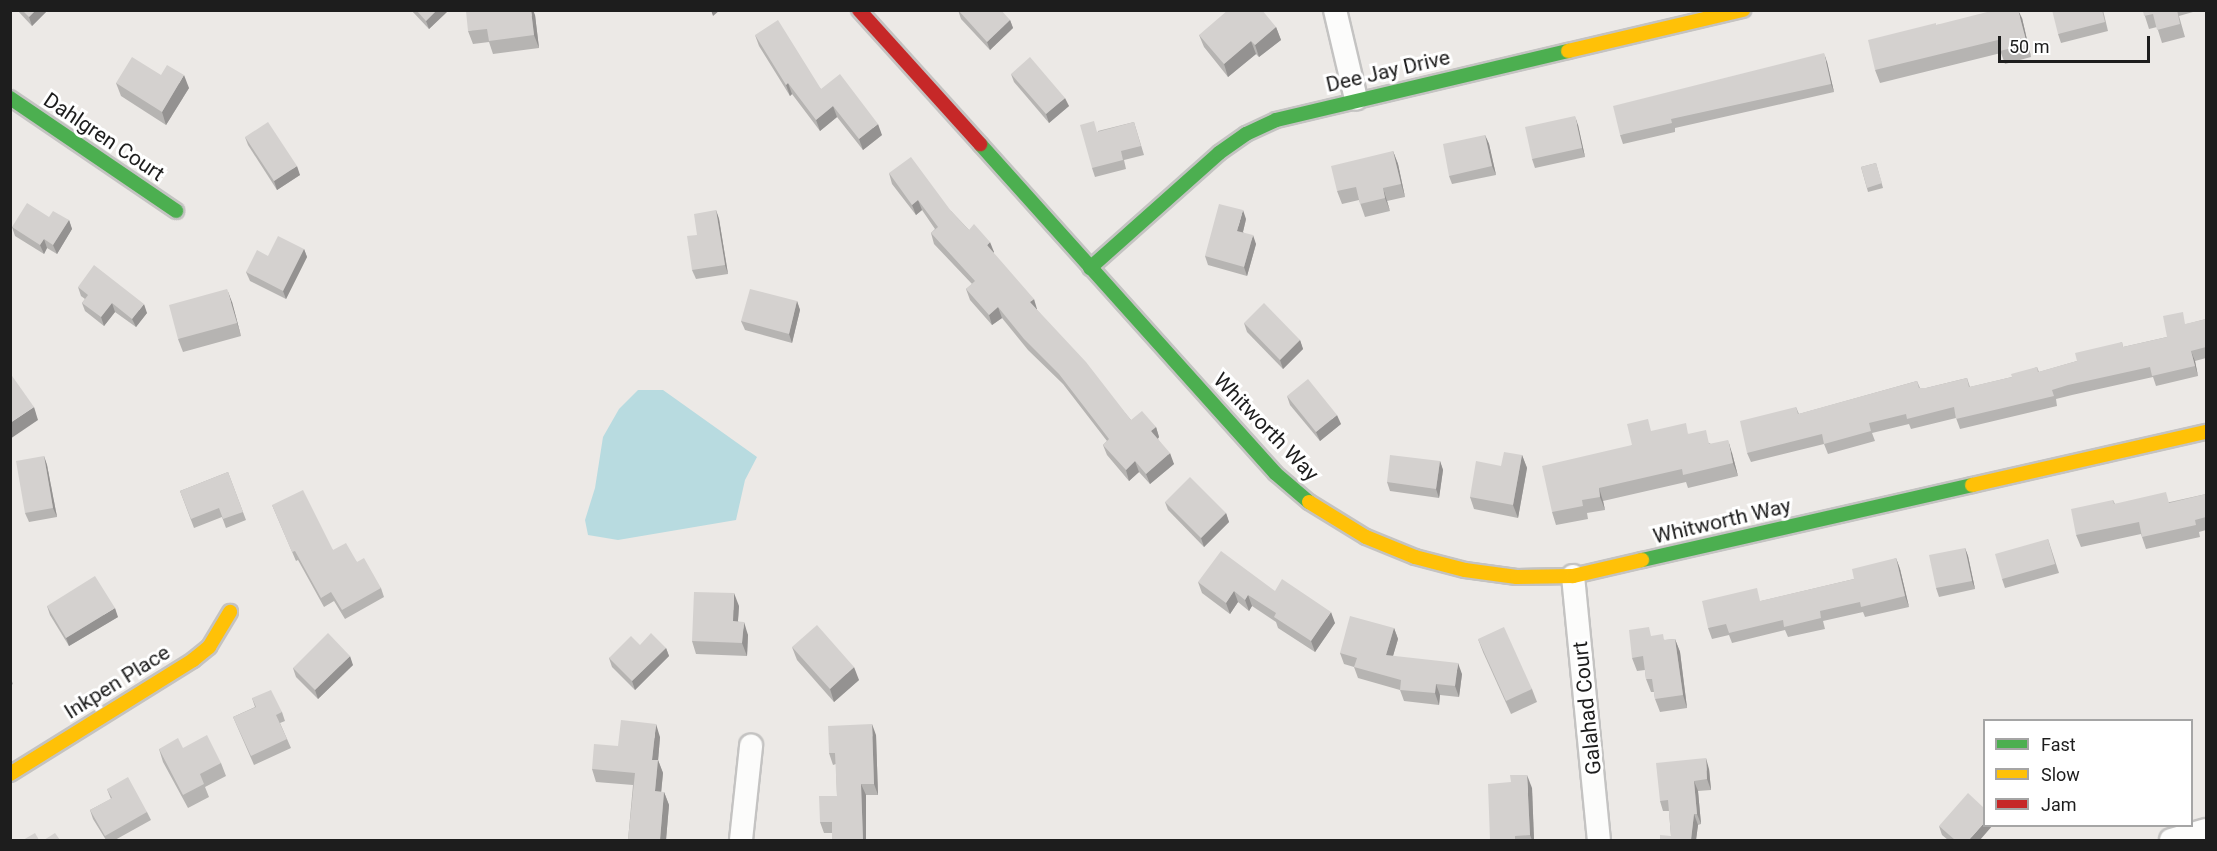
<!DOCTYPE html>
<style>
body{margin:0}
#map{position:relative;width:2217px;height:851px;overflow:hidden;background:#ece9e6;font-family:Roboto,sans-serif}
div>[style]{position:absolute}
.water>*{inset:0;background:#b8dbe0}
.roads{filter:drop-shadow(2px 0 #c4c3c2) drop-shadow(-2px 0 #c4c3c2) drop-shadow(0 2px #c4c3c2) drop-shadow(0 -2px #c4c3c2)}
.street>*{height:22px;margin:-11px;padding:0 11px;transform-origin:11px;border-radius:11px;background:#fcfcfb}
.fast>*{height:14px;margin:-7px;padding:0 7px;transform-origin:7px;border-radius:7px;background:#4caf50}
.slow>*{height:14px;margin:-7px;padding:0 7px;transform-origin:7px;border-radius:7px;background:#ffc107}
.jam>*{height:14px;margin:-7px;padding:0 7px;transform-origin:7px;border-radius:7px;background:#c62828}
.wall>*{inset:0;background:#b6b4b2}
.shaded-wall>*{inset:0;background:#949291}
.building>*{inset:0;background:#d4d1cf}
span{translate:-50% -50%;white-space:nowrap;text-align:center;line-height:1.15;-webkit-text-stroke:6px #fff;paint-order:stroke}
.street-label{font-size:21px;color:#1d1d1d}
.frame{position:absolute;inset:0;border:12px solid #1d1d1d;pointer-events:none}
.legend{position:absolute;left:1983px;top:719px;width:210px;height:108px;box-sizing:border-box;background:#fff;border:2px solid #a5a5a5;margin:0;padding:8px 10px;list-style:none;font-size:18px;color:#1d1d1d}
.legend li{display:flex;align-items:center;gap:12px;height:30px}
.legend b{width:30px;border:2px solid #a5a5a5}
.scale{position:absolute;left:1998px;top:36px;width:152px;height:27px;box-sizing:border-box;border:3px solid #1d1d1d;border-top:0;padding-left:8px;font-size:18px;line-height:21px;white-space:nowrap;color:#1d1d1d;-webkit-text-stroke:4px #fff;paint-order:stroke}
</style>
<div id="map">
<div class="water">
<div style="clip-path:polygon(638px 390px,663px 390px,757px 457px,745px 480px,736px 520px,618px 540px,588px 535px,585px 520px,595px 488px,603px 437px,619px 409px)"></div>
</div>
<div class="roads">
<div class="street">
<div style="left:1335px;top:10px;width:91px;rotate:76.7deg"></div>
<div style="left:1573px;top:576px;width:265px;rotate:84.4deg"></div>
<div style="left:741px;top:840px;width:95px;rotate:-83.9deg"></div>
<div style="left:2171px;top:840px;width:36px;rotate:-16deg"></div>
</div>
<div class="fast">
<div style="left:10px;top:98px;width:201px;rotate:34.2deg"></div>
<div style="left:980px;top:144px;width:442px;rotate:48.1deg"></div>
<div style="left:1275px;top:473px;width:45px;rotate:40.5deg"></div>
<div style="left:1090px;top:268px;width:173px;rotate:-41.7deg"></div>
<div style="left:1219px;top:153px;width:33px;rotate:-35deg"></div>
<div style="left:1246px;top:134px;width:33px;rotate:-25deg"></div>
<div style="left:1276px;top:120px;width:300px;rotate:-13.3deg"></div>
<div style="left:1642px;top:560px;width:338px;rotate:-12.8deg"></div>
</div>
<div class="slow">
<div style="left:1568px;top:51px;width:180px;rotate:-13.2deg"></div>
<div style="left:1972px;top:485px;width:240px;rotate:-12.8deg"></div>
<div style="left:1309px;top:502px;width:67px;rotate:31.6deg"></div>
<div style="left:1366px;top:537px;width:53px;rotate:22.2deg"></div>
<div style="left:1415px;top:557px;width:52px;rotate:14.6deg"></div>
<div style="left:1465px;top:570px;width:52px;rotate:7.7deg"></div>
<div style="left:1517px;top:577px;width:56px;rotate:-1deg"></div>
<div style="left:1573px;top:576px;width:71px;rotate:-13.1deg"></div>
<div style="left:10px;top:774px;width:216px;rotate:-31.9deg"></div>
<div style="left:193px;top:660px;width:21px;rotate:-39deg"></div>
<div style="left:209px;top:647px;width:41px;rotate:-59deg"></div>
</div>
<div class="jam">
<div style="left:859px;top:10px;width:181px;rotate:47.9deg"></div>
</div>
</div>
<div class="wall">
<div style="clip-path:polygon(17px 10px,48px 10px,32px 26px)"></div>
<div style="clip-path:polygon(411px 10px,449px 10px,429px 29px)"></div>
<div style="clip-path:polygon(958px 10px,1010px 20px,1013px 28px,990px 50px,961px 19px)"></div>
<div style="clip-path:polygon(2103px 10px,2108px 31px,2061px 43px,2058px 34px)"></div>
<div style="clip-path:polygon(2143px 10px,2200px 10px,2179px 16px,2185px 37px,2162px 43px,2157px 27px,2149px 29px)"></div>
<div style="clip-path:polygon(535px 15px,539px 48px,493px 54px,489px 42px,473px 44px,468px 31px)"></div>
<div style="clip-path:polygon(2022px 18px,2031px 57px,2005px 64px,2001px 53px,1880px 83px,1875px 70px,1936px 25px)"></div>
<div style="clip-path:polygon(1276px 27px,1281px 40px,1259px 57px,1256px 54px,1228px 77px,1204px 47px,1199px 35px)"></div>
<div style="clip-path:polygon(755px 35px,821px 89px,882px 135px,863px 150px,837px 117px,820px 131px,792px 94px,790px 96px,759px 46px)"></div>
<div style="clip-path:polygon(1827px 62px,1834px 92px,1675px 128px,1675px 132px,1623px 144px,1620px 135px)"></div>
<div style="clip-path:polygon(1011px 74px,1069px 106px,1049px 123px,1014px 82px)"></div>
<div style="clip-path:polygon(161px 75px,189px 88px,166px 125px,121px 96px,116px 83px)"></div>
<div style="clip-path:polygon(1134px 122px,1144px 155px,1124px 160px,1126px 169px,1095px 177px,1092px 168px,1098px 131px)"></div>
<div style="clip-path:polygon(1578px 125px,1585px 157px,1535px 168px,1532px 159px)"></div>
<div style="clip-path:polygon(1485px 135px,1489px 144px,1496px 175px,1452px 184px,1449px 176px)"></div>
<div style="clip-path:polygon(245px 137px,300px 175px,277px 190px,248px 145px)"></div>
<div style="clip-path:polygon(1393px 151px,1398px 164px,1405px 197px,1387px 201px,1390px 211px,1365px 217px,1359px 200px,1342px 204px,1337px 191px)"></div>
<div style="clip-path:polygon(1876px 163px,1883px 188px,1868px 192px,1861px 167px)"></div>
<div style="clip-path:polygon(889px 173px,951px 211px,969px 230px,994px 252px,993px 253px,1037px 309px,1037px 310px,1131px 420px,1156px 427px,1159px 437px,1158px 439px,1174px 464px,1150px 484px,1139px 472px,1129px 481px,1107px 455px,1103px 445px,1107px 441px,1063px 384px,1028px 350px,1002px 318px,992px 325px,970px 300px,966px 289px,972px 284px,934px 244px,931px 233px,935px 229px,922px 210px,916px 215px,892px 184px)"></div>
<div style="clip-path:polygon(716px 210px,719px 219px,728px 274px,696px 279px,692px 270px,697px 235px)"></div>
<div style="clip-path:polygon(49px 217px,69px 220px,72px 229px,57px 254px,47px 248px,44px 254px,15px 236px,12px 227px)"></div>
<div style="clip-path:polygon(1246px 219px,1243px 232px,1256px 244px,1247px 276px,1208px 265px,1205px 256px)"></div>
<div style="clip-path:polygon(304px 249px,307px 257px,286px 299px,250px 281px,246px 272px,268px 256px)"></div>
<div style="clip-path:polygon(78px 287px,147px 313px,136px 327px,115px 312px,104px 326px,85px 311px,82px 303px,85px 299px,81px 296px)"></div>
<div style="clip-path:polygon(797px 301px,800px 310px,792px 343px,745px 330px,741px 321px)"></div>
<div style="clip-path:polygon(232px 302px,241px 336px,183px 352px,178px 339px)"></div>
<div style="clip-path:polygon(2206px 319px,2206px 358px,2195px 361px,2198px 376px,2156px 386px,2153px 377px,2072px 395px,2056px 399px,2057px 406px,1960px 429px,1956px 418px,1911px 429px,1909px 424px,1872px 433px,1875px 441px,1828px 454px,1824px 444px,1751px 462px,1747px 453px,1796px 407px,1799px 414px,1917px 381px,1920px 388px,1926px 388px,1967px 378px,1970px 387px,2012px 377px,2037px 367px,2039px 372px,2077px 361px,2122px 342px,2123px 347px,2167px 337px,2187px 324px)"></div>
<div style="clip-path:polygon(1244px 323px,1300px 340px,1303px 349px,1283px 369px,1247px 332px)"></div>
<div style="clip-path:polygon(1287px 396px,1341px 424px,1320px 441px,1290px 405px)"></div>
<div style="clip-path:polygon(1652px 431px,1690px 434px,1711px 444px,1732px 453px,1738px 476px,1688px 488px,1686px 482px,1603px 501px,1605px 510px,1587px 513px,1588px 519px,1556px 525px,1552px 512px,1632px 445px)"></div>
<div style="clip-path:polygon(1522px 455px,1527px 468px,1518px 518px,1474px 509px,1470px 497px,1501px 466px)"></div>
<div style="clip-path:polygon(44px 456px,47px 465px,57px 517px,29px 522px,25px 513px)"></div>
<div style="clip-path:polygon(1440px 461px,1443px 470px,1439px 498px,1390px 491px,1387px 482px)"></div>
<div style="clip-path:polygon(228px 472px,246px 520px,226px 528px,222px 517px,194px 528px,180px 491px)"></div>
<div style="clip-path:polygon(2206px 494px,2206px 530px,2199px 532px,2200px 537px,2146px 549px,2141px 534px,2081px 547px,2076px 535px,2113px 500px,2115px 504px,2170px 502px)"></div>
<div style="clip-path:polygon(1165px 502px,1226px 513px,1229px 522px,1204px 547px,1168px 510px)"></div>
<div style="clip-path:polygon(272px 505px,333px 550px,357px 562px,381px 588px,384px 597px,345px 619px,334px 601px,324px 607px,298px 560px,296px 561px)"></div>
<div style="clip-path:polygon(2048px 539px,2059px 573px,2005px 588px,2002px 579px)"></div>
<div style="clip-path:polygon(1965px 548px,1968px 556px,1975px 589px,1939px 597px,1936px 588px)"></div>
<div style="clip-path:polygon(1896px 558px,1900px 569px,1909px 607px,1865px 617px,1863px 612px,1823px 621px,1825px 629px,1788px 637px,1785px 630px,1732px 643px,1729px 635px,1712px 639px,1708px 628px,1761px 601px,1854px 579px)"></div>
<div style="clip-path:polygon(1198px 582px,1275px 591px,1335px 623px,1315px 652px,1278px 628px,1276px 622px,1252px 606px,1249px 611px,1238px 602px,1230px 614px,1202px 593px)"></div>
<div style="clip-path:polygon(47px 606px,118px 617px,69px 646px,50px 615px)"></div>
<div style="clip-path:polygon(739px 606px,738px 621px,748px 635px,747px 656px,696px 654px,692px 641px)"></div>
<div style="clip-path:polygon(1394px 628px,1398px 639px,1393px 656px,1462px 674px,1459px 697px,1440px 695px,1439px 705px,1404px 701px,1400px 690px,1358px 678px,1354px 667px,1344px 664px,1340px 653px)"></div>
<div style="clip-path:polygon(1652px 636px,1665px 640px,1675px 639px,1680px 652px,1687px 708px,1660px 712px,1655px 699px,1654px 692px,1651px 692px,1646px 679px,1645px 670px,1637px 671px,1632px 658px)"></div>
<div style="clip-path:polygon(1478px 639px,1532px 689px,1537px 702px,1511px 714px,1483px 652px)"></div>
<div style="clip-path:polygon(640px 645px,666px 648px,669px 656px,635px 690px,612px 667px,609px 658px)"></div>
<div style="clip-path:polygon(792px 647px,859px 680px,834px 702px,797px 660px)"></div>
<div style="clip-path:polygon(353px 665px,318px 699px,296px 677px,293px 668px)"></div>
<div style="clip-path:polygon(10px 676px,13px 684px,10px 686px)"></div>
<div style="clip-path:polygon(252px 698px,282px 712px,285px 721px,280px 723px,291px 748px,254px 765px,233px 717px,255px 707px)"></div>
<div style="clip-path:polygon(876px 735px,878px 795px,866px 795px,866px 840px,832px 840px,832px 833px,824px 833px,820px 822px,837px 796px,836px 764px,833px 765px,829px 753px)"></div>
<div style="clip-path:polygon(660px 737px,658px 760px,663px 773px,661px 792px,664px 792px,669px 805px,666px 840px,628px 840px,633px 785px,596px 782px,592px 769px,618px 746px)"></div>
<div style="clip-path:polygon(183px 748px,221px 763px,226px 776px,205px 787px,209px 797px,188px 808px,163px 762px,159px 749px)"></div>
<div style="clip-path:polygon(1709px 769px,1711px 790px,1698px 791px,1701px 824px,1698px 825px,1696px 840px,1660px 840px,1671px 836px,1669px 811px,1663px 811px,1660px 801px)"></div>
<div style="clip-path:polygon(1532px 788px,1534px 840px,1490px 840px)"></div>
<div style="clip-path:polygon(107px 789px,147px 812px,151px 820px,115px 840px,106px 840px,93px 819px,90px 810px,111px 799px)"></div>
<div style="clip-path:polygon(1939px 826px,1980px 840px,1948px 840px,1942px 835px)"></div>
</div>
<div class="shaded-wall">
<div style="clip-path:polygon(36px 10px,48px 10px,32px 26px,29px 17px)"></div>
<div style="clip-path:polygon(437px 10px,449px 10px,429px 29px,426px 21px)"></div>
<div style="clip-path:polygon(531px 10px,533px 10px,535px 15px,539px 48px,534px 35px)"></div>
<div style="clip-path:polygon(711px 10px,720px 10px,713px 16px)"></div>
<div style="clip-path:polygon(2018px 10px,2022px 18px,2031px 57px,2027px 44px)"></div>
<div style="clip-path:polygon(1010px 20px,1013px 28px,990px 50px,987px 42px)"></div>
<div style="clip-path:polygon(1276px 27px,1281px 40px,1259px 57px,1255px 45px)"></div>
<div style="clip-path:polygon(1251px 41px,1256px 54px,1228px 77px,1224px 64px)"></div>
<div style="clip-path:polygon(1824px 53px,1827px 62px,1834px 92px,1831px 84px)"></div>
<div style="clip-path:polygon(184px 75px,189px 88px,166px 125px,162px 112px)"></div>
<div style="clip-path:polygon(788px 83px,792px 94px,790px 96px,786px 85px)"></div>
<div style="clip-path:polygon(1065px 98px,1069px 106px,1049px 123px,1046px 114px)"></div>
<div style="clip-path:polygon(833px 106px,837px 117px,820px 131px,816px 120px)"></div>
<div style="clip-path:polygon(1575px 116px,1578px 125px,1585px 157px,1582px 148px)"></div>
<div style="clip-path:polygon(878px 124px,882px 135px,863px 150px,859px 139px)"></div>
<div style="clip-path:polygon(1485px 135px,1489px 144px,1496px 175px,1492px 166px)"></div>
<div style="clip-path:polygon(1393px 151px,1398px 164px,1405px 197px,1401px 184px)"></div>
<div style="clip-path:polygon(297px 166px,300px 175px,277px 190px,274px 181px)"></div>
<div style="clip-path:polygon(1383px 188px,1387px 201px,1390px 211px,1385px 198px)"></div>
<div style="clip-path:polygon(918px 200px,922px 210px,916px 215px,912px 205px)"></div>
<div style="clip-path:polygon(716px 210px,719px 219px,728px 274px,725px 265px)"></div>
<div style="clip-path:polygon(1243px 210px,1246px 219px,1241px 240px,1237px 231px)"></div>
<div style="clip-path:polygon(69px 220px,72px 229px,57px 254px,53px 245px)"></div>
<div style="clip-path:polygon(1253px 235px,1256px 244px,1247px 276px,1244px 267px)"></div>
<div style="clip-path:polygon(44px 239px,47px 248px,44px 254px,40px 245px)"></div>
<div style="clip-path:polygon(990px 242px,994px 252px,991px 255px,987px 245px)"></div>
<div style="clip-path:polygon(304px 249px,307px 257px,286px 299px,283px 291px)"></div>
<div style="clip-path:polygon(227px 289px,232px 302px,241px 336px,237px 323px)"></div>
<div style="clip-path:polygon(1034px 299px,1037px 309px,1033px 313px,1030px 302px)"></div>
<div style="clip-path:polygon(797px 301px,800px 310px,792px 343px,789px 334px)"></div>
<div style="clip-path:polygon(112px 303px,115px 312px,104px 326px,101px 317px)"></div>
<div style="clip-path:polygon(144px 304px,147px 313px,136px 327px,132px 319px)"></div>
<div style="clip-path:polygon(998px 307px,1002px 318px,992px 325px,989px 315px)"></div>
<div style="clip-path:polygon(1300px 340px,1303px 349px,1283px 369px,1280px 360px)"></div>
<div style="clip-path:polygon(2191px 351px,2195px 361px,2198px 376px,2195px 366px)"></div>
<div style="clip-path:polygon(34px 407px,38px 420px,10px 439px,10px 423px)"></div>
<div style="clip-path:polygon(1337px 415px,1341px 424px,1320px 441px,1316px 432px)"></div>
<div style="clip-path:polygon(1156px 427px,1159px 437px,1155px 442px,1151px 431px)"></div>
<div style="clip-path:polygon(1728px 440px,1732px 453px,1738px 476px,1733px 463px)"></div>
<div style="clip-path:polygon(1170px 453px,1174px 464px,1150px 484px,1146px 474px)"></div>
<div style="clip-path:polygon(1522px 455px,1527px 468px,1518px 518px,1513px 505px)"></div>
<div style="clip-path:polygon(44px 456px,47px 465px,57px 517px,53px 508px)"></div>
<div style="clip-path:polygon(1135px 461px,1139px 472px,1129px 481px,1126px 470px)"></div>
<div style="clip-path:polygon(1440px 461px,1443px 470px,1439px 498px,1436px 489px)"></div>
<div style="clip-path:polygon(1599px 488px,1603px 501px,1605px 510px,1600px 497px)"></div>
<div style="clip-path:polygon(1226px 513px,1229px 522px,1204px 547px,1201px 538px)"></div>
<div style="clip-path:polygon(1965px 548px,1968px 556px,1975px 589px,1972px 581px)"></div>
<div style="clip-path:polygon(1896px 558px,1900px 569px,1909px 607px,1905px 596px)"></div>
<div style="clip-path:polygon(1234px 591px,1238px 602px,1230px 614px,1226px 603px)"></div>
<div style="clip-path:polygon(734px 593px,739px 606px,737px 634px,733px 621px)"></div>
<div style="clip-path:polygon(1248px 595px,1252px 606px,1249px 611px,1245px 600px)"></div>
<div style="clip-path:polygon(115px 608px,118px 617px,69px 646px,66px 638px)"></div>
<div style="clip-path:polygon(1331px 612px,1335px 623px,1315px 652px,1311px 641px)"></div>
<div style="clip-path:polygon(744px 622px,748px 635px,747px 656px,742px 643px)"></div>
<div style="clip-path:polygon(1394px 628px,1398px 639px,1390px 666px,1386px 655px)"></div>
<div style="clip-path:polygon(1675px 639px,1680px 652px,1687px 708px,1683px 695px)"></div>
<div style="clip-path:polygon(666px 648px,669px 656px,635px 690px,632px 681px)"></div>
<div style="clip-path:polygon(350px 656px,353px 665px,318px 699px,315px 690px)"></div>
<div style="clip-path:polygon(1458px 663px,1462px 674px,1459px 697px,1455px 686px)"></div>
<div style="clip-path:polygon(854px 667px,859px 680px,834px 702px,830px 689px)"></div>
<div style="clip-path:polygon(1436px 684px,1440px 695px,1439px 705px,1435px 693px)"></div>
<div style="clip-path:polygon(656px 724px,660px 737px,657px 773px,652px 760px)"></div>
<div style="clip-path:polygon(872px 724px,876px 735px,878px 795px,874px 784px)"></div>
<div style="clip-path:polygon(1706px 758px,1709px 769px,1711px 790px,1707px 779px)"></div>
<div style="clip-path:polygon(658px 760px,663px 773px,660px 804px,655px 791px)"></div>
<div style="clip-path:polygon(1527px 775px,1532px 788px,1534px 840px,1532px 840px,1530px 835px)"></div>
<div style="clip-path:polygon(1694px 781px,1698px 791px,1701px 824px,1697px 814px)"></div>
<div style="clip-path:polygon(861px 784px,866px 795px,866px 840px,863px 840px)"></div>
<div style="clip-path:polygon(664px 792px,669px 805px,666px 840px,660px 840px)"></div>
<div style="clip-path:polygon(1694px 814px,1698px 825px,1696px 840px,1691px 840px)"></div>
<div style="clip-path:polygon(1984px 823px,1984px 825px,1993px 825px,1980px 840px,1969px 840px)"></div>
</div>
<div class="building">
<div style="clip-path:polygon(22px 10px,36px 10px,29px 17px)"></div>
<div style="clip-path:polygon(416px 10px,437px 10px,426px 21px)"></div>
<div style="clip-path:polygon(469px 10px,531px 10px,534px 35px,489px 41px,487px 29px,468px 31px,466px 11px)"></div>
<div style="clip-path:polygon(958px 10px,1001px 10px,1010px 20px,987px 42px)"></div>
<div style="clip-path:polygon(1228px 10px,1262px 10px,1276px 27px,1255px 45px,1251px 41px,1224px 64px,1199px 35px)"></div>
<div style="clip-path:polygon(1995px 10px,2018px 10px,2027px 44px,2000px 51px,1998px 40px,1875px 70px,1868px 40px,1936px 23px,1936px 25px)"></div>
<div style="clip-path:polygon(2052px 10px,2102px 10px,2105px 22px,2058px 34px)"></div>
<div style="clip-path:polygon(2143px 10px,2177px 10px,2180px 24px,2157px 30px,2153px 14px,2144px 16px)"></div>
<div style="clip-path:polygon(778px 20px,821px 89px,840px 74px,878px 124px,859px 139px,833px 106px,816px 120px,788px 83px,786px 85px,755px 35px)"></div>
<div style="clip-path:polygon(1824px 53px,1831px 84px,1671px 119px,1672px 123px,1620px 135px,1613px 106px)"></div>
<div style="clip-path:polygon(132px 57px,161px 75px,167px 65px,184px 75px,162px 112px,116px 83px)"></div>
<div style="clip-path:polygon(1030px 57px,1065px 98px,1046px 114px,1011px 74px)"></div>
<div style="clip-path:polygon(1575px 116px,1582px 148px,1532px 159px,1525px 127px)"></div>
<div style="clip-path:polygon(1094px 121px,1097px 132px,1134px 122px,1141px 146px,1121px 151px,1123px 160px,1092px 168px,1080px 125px)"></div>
<div style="clip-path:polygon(268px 122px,297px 166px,274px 181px,245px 137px)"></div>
<div style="clip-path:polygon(1485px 135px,1492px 166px,1449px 176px,1443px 144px)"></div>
<div style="clip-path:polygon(1393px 151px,1401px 184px,1383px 188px,1385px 198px,1360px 204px,1356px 187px,1337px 191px,1331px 166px)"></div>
<div style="clip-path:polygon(911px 157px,951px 211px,969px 230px,974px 224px,990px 242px,987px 245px,1034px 299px,1030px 302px,1086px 362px,1131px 420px,1142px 411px,1156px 427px,1151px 431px,1170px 453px,1146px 474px,1135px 461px,1126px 470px,1103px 445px,1109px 439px,1059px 374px,1024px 339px,998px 307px,989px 315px,966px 289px,975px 281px,931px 233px,938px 227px,918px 200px,912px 205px,889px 173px)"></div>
<div style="clip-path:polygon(1876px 163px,1882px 183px,1867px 188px,1861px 167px)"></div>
<div style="clip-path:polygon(27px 203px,49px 217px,53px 211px,69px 220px,53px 245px,44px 239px,40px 245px,12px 227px)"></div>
<div style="clip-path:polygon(1219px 204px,1243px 210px,1237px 231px,1253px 235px,1244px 267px,1205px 256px)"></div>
<div style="clip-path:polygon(716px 210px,725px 265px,692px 270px,687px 236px,697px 235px,694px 214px)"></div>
<div style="clip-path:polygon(278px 236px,304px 249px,283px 291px,246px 272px,257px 250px,268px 256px)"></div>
<div style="clip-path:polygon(94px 265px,144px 304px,132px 319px,112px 303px,101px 317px,82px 303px,88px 295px,78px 287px)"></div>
<div style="clip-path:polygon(227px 289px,237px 323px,178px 339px,169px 305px)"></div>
<div style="clip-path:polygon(750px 289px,797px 301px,789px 334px,741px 321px)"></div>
<div style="clip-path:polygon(1264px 303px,1300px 340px,1280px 360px,1244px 323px)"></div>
<div style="clip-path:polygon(2183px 312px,2185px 324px,2206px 319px,2206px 347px,2191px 351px,2195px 366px,2152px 376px,2150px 367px,2068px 385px,2052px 390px,2054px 396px,1956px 419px,1954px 407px,1907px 419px,1906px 414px,1869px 423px,1871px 431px,1824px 444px,1822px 434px,1747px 453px,1740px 421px,1796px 407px,1798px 414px,1917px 381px,1919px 388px,1926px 388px,1967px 378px,1969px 387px,2012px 377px,2011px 374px,2037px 367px,2038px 372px,2077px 361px,2075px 353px,2122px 342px,2123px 347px,2167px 337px,2163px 316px)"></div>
<div style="clip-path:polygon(10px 373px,34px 407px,10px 423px)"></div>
<div style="clip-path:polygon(1308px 379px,1337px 415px,1316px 432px,1287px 396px)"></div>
<div style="clip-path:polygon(1648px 419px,1651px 431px,1686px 423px,1688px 434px,1706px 430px,1709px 444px,1728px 440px,1733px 463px,1683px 475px,1682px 469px,1599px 488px,1600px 497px,1582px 500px,1583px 506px,1552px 512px,1542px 466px,1632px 445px,1627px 424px)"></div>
<div style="clip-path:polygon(1504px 452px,1522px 455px,1513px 505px,1470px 497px,1476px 461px,1501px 466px)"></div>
<div style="clip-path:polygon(1390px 455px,1440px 461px,1436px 489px,1387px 482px)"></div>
<div style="clip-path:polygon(44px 456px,53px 508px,25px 513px,16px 461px)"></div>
<div style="clip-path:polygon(228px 472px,243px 512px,223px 519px,219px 508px,191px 519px,180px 491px)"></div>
<div style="clip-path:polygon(1190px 477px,1226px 513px,1201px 538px,1165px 502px)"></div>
<div style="clip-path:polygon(303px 490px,333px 550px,346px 543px,357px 562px,364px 558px,381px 588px,342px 610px,331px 592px,321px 598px,295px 551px,292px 552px,272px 505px)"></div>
<div style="clip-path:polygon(2166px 492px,2169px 503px,2206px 494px,2206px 517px,2195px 520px,2196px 525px,2142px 537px,2139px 522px,2076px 535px,2071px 509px,2113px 500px,2114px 504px)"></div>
<div style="clip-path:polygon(2048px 539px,2055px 564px,2002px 579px,1995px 554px)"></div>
<div style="clip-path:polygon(1965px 548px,1972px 581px,1936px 588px,1929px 555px)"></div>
<div style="clip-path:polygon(1221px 551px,1275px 591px,1282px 579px,1331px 612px,1311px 641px,1274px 617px,1276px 613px,1248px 595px,1245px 600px,1234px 591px,1226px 603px,1198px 582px)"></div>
<div style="clip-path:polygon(1896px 558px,1905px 596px,1861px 607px,1860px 602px,1820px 611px,1821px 618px,1784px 627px,1783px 620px,1729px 633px,1726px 624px,1708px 628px,1702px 601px,1757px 588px,1760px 601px,1854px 579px,1852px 569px)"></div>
<div style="clip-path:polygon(95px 576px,115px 608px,66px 638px,47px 606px)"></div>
<div style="clip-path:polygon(694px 592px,734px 593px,733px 621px,744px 622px,742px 643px,692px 641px)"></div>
<div style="clip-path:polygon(1350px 616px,1394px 628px,1386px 655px,1458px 663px,1455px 686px,1436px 684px,1435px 693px,1400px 690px,1401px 680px,1354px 667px,1357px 658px,1340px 653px)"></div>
<div style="clip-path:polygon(817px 625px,854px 667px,830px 689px,792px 647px)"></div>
<div style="clip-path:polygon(1504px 627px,1532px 689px,1506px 701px,1478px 639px)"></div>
<div style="clip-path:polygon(1649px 627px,1651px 636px,1663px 634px,1664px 640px,1675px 639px,1683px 695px,1655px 699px,1652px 679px,1646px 679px,1643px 656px,1632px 658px,1629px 630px)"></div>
<div style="clip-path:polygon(328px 633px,350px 656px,315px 690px,293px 668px)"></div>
<div style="clip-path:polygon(651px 633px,666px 648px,632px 681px,609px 658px,631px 636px,640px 645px)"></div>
<div style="clip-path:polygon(271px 690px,282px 712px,276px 715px,287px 739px,251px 756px,233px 717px,256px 707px,252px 698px)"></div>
<div style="clip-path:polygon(621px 720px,656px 724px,652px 760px,658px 760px,655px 791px,664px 792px,660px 840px,628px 840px,635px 773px,592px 769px,594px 744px,618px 746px)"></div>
<div style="clip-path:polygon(872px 724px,874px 784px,861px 784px,863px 840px,832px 840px,832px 822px,820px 822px,819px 796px,837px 796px,835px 753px,829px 753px,828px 726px)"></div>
<div style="clip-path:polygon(207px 735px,221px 763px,200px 774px,204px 784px,183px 795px,159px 749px,178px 738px,183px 748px)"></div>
<div style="clip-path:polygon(1706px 758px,1707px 779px,1694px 781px,1697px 814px,1694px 814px,1691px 840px,1660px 840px,1660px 835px,1671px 836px,1668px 800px,1660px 801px,1656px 763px)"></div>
<div style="clip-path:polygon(1510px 775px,1527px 775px,1530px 835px,1515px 836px,1515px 840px,1490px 840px,1488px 784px,1511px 782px)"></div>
<div style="clip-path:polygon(128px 777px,147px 812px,105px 836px,90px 810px,112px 798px,107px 789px)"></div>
<div style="clip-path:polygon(1968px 793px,1984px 808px,1984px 823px,1969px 840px,1955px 840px,1939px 826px)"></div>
<div style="clip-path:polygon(35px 833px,39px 840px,23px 840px)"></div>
<div style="clip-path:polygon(55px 833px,60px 840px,44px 840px)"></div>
</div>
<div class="street-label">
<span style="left:1388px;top:71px;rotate:-13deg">Dee Jay Drive</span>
<span style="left:104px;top:137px;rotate:34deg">Dahlgren Court</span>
<span style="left:1266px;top:427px;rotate:46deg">Whitworth Way</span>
<span style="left:1722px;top:521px;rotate:-13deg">Whitworth Way</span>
<span style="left:117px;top:682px;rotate:-32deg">Inkpen Place</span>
<span style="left:1587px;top:708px;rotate:-96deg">Galahad Court</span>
</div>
<div class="frame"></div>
<ul class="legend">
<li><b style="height:8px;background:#4caf50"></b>Fast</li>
<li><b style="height:8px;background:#ffc107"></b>Slow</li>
<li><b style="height:8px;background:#c62828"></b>Jam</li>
</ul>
<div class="scale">50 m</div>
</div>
